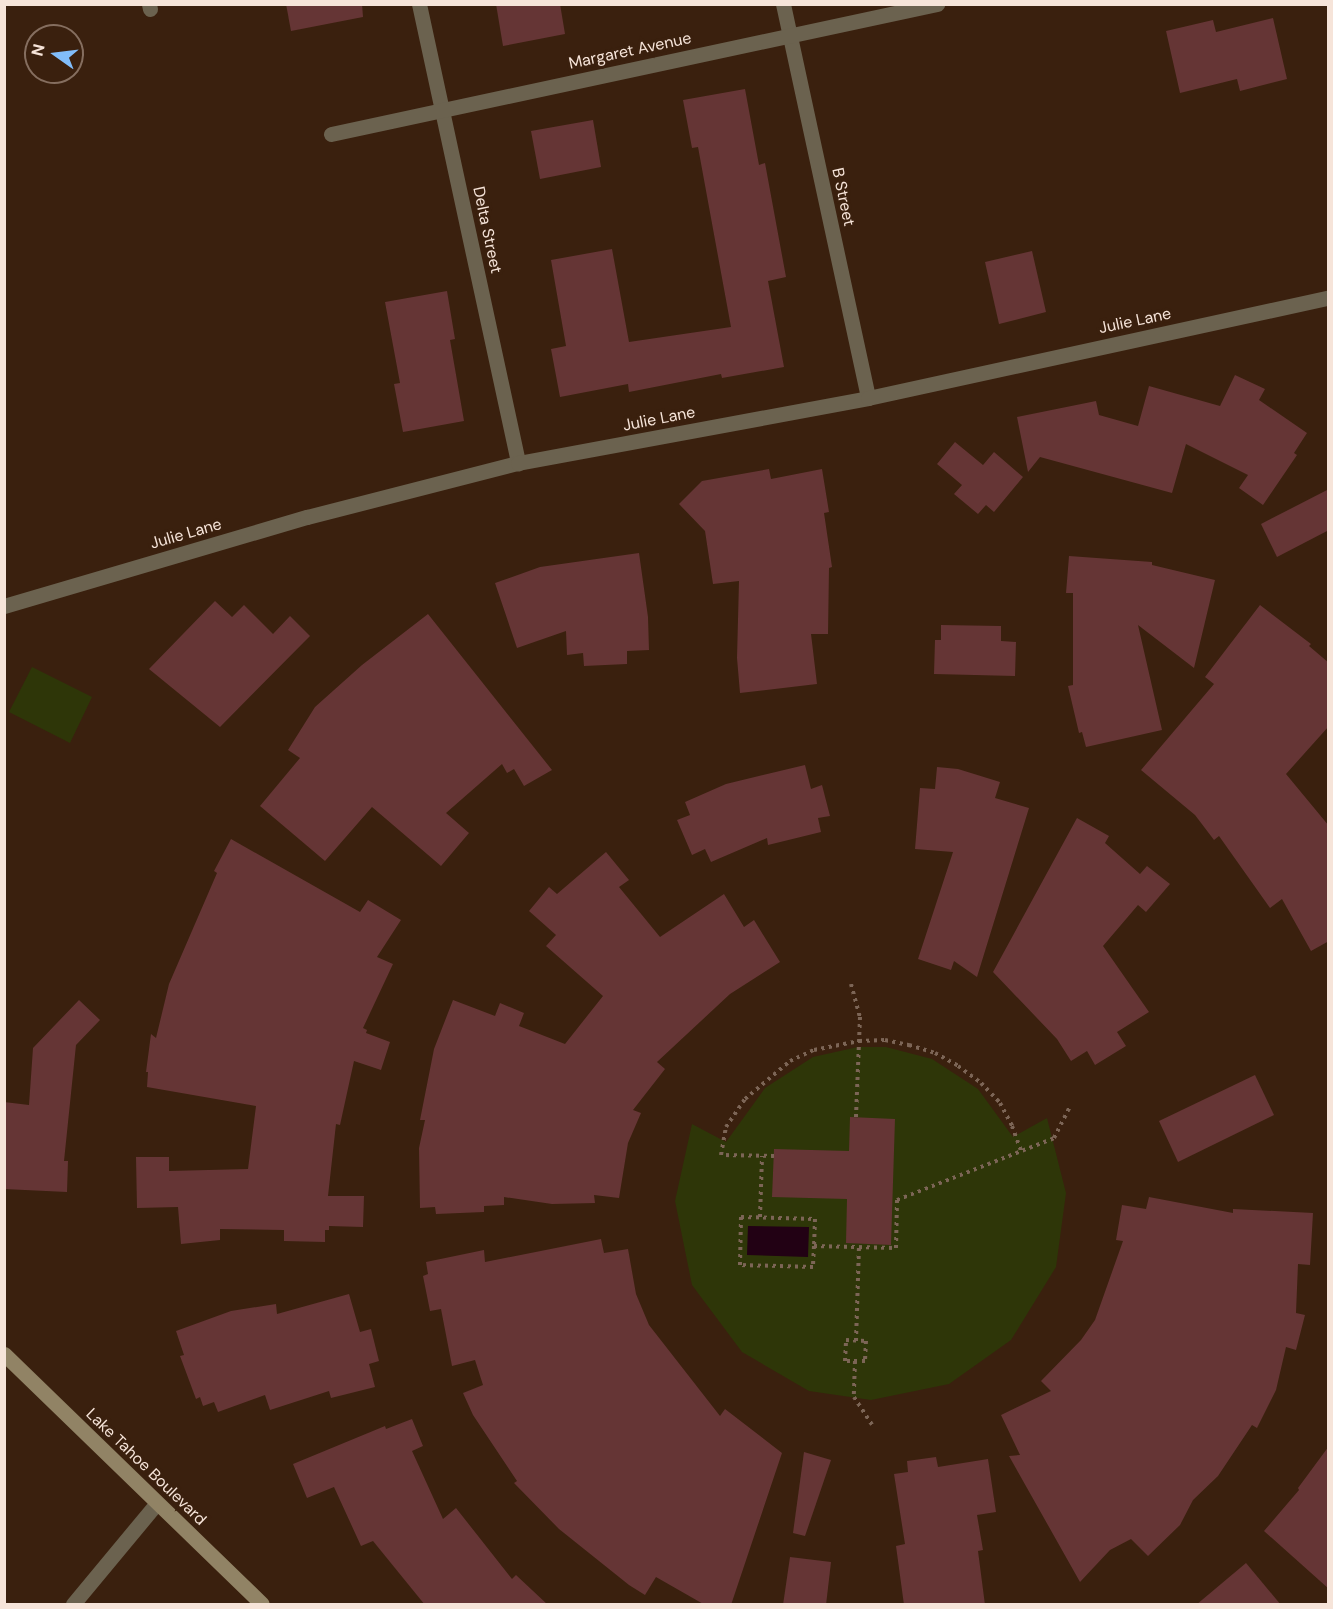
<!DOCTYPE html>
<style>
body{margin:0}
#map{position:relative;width:1333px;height:1609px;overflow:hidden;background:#3a200e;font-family:"DM Sans",sans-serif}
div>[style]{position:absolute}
.green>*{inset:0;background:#2e3608}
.water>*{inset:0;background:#220114}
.building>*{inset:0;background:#653535}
.path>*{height:4px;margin-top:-2px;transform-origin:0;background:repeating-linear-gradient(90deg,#7c6556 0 3px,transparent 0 7.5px)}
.service>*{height:15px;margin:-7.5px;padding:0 7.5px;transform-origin:7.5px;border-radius:7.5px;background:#6b624f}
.minor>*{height:15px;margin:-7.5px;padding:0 7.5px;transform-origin:7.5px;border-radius:7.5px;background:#6b624f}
.secondary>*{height:15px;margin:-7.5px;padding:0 7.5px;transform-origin:7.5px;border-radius:7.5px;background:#918365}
span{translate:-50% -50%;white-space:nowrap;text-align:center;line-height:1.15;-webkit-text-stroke:6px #3a200e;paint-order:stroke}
.street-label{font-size:16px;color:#f6e4d9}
.frame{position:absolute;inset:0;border:6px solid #f6e4d9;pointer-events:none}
.north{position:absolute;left:24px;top:24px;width:60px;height:60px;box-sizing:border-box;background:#3a200e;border:2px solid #856e5f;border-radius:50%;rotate:284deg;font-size:16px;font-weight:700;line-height:24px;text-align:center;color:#f6e4d9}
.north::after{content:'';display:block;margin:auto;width:21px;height:27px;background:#81bdfa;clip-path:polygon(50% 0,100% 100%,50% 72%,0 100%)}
</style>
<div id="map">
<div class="green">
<div style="clip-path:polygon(32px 667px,92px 697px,70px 743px,9px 712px)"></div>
<div style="clip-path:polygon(858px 1047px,886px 1047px,932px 1059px,978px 1089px,1013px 1137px,1047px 1118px,1066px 1193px,1056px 1267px,1011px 1340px,949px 1384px,871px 1400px,809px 1391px,742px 1352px,692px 1285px,675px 1201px,692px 1124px,726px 1142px,765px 1088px,813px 1057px)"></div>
</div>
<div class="water">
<div style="clip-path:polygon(748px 1226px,809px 1227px,808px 1257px,747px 1255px)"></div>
</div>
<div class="building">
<div style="clip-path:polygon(286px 4px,362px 4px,363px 17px,291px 31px)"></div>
<div style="clip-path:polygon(496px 4px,560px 4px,565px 34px,503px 46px)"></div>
<div style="clip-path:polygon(1273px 18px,1287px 79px,1240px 91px,1237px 79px,1180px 93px,1166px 31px,1213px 20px,1216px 32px)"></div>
<div style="clip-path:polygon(745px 89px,759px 165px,765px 163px,786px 277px,768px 281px,784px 367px,722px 378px,721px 374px,629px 392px,628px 384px,560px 397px,551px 349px,566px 346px,551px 260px,612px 249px,629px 342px,731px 327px,698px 147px,692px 148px,683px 100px)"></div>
<div style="clip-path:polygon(593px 120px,601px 167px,540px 179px,531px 131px)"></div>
<div style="clip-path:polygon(1032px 251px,1046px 312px,999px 324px,985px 262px)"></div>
<div style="clip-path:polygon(447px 291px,455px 339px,450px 340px,464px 421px,403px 432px,394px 384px,400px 383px,385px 302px)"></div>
<div style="clip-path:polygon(1235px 375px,1265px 389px,1259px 400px,1307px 433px,1294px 453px,1297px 455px,1263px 505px,1239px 488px,1248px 475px,1186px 444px,1172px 493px,1040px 457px,1028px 472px,1017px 417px,1096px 401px,1099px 415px,1138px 426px,1149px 386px,1220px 406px)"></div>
<div style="clip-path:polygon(955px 442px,983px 465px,994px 452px,1023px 477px,994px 512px,986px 505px,978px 514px,954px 494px,962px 485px,937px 464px)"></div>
<div style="clip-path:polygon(769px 469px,771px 479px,822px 469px,829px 512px,824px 513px,832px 567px,829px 568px,828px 634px,811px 634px,817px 684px,740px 693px,737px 658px,739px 581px,713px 584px,705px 531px,679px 504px,702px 481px)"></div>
<div style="clip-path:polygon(1329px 489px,1329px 530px,1277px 557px,1261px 524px)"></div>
<div style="clip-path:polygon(639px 553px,648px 617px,649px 650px,627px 651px,627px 664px,584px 666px,583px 653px,567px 655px,566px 631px,517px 648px,495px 583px,540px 567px)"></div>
<div style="clip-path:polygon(1069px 556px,1152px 562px,1152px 565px,1215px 580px,1194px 668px,1138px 625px,1162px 730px,1086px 747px,1082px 732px,1079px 733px,1068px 686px,1073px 685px,1073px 593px,1066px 593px)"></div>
<div style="clip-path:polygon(215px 601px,232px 617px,244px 605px,273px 634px,290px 616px,310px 636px,220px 727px,149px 669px)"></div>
<div style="clip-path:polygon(1260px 605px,1311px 644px,1309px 646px,1329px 663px,1329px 726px,1286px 774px,1329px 826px,1329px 941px,1311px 951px,1282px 899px,1270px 908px,1219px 836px,1214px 840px,1195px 815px,1141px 770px,1214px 684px,1205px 677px)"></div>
<div style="clip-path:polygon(428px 614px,552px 770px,524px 786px,514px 769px,507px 773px,502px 764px,446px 813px,469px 833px,441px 866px,372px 807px,325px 861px,260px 806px,300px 758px,288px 750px,315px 707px,362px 665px)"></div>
<div style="clip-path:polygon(941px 625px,1001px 626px,1001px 641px,1016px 642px,1015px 676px,934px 674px,935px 640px,941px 640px)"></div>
<div style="clip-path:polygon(805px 765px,811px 789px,822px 785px,830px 816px,818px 818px,821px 832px,768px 845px,767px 838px,711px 862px,705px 849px,692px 855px,677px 820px,690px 815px,685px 802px,726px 784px)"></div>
<div style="clip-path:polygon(937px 767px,958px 769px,1000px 782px,995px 798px,1029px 808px,977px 977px,954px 961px,951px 970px,918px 959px,953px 852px,915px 849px,920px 788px,935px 789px)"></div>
<div style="clip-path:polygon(1077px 818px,1109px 836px,1105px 843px,1140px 874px,1147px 866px,1170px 884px,1146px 912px,1138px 905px,1103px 946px,1149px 1012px,1117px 1032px,1126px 1046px,1095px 1065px,1087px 1051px,1071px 1061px,1057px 1039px,993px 972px)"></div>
<div style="clip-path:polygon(231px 839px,360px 912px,368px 900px,401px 920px,377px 957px,393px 964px,363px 1028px,367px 1030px,366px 1033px,390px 1042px,381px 1070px,354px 1061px,340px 1125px,336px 1124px,328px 1196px,364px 1196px,363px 1227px,329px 1226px,329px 1230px,325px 1230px,325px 1242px,284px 1241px,284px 1230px,220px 1229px,220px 1240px,181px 1244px,178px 1207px,137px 1208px,136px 1157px,169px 1157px,169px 1171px,248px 1169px,256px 1106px,147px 1087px,148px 1072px,146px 1072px,151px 1034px,156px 1038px,169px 984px,217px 873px,214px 871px)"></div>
<div style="clip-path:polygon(606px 852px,629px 880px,619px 887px,660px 937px,724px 894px,744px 927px,754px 920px,780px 962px,730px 994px,657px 1062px,665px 1069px,633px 1110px,641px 1113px,628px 1143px,619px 1198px,594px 1195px,595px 1203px,552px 1204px,504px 1197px,504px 1205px,484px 1206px,484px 1212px,436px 1214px,435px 1207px,420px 1208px,419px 1148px,425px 1120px,420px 1120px,434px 1049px,453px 1000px,495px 1016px,500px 1003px,524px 1013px,519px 1026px,565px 1044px,603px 996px,546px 946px,556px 935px,529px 911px,549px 887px,557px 894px)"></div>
<div style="clip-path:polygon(79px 1000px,100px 1020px,76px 1045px,64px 1161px,68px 1161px,67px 1192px,4px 1189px,4px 1102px,29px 1105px,33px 1048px)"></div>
<div style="clip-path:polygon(1255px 1075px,1274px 1115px,1178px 1162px,1159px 1121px)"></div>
<div style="clip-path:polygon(850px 1117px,895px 1119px,891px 1245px,846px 1243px,847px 1199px,772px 1197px,774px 1149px,849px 1151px)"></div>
<div style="clip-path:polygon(1149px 1197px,1233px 1213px,1233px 1209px,1313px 1213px,1310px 1265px,1298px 1264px,1296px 1313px,1305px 1315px,1296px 1350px,1286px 1347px,1276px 1390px,1257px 1428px,1252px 1425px,1218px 1476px,1193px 1500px,1180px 1525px,1148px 1556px,1131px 1539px,1110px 1550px,1080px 1582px,1009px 1456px,1020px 1455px,1001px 1415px,1051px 1391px,1041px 1381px,1081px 1340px,1095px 1320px,1123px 1241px,1116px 1240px,1122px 1205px,1146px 1209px)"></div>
<div style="clip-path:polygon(601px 1239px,604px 1253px,628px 1249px,636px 1294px,649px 1325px,720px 1416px,725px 1409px,782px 1453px,731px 1605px,705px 1605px,656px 1577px,645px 1595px,629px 1585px,559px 1529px,514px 1483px,517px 1481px,473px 1415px,463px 1393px,483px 1385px,475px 1360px,452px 1366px,441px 1309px,430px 1311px,423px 1276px,428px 1274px,426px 1262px,484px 1250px,485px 1262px)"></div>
<div style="clip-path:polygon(349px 1294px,360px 1332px,371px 1329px,379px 1361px,369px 1364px,375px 1387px,331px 1398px,329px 1391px,270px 1410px,265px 1395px,218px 1412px,214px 1402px,203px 1406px,200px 1397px,196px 1399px,180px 1356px,184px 1355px,176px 1331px,231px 1311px,276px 1304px,277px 1314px)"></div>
<div style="clip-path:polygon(412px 1419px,423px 1446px,412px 1451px,443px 1519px,456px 1508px,512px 1579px,516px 1575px,548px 1605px,425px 1605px,373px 1541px,361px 1546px,334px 1487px,307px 1498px,293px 1464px,385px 1426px,386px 1429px)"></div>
<div style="clip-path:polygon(1329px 1446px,1329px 1589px,1264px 1531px,1299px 1490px,1298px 1488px)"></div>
<div style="clip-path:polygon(804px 1452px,831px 1460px,805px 1536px,793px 1533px)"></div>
<div style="clip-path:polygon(936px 1457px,938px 1467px,988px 1459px,996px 1512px,977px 1515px,983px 1550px,978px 1551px,985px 1605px,904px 1605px,896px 1546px,905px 1544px,894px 1474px,908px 1472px,907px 1461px)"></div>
<div style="clip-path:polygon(790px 1557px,831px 1562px,826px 1605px,783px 1605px)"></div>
<div style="clip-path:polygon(1246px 1563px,1281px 1605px,1196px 1605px)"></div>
</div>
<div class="path">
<div style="left:851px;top:984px;width:34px;rotate:75deg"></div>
<div style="left:860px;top:1017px;width:101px;rotate:92.3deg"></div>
<div style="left:774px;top:1156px;width:53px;rotate:-178.9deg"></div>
<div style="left:721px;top:1155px;width:28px;rotate:-80deg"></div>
<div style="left:726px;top:1127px;width:34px;rotate:-56deg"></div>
<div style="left:745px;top:1099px;width:59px;rotate:-40.2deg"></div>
<div style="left:790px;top:1061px;width:26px;rotate:-25deg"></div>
<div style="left:814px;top:1050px;width:46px;rotate:-11.3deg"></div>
<div style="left:859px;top:1041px;width:26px;rotate:-2deg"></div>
<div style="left:885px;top:1040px;width:25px;rotate:12deg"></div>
<div style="left:909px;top:1045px;width:27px;rotate:17deg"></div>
<div style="left:935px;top:1053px;width:26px;rotate:29deg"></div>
<div style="left:958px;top:1066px;width:29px;rotate:36deg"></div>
<div style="left:981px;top:1083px;width:28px;rotate:46deg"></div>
<div style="left:1000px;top:1103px;width:26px;rotate:62deg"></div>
<div style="left:1012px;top:1126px;width:27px;rotate:70deg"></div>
<div style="left:760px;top:1217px;width:61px;rotate:-88.1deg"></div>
<div style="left:814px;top:1246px;width:21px;rotate:93deg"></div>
<div style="left:813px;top:1267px;width:73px;rotate:-178.4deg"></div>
<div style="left:740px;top:1265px;width:48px;rotate:-88.8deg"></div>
<div style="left:741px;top:1217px;width:74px;rotate:1.5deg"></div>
<div style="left:815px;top:1219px;width:27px;rotate:92deg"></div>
<div style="left:814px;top:1246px;width:82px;rotate:1.4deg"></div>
<div style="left:896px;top:1248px;width:48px;rotate:-88.8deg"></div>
<div style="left:897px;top:1200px;width:169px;rotate:-21.5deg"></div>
<div style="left:1054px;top:1138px;width:34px;rotate:-63deg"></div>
<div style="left:846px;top:1340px;width:20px;rotate:3deg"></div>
<div style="left:866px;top:1341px;width:20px;rotate:93deg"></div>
<div style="left:865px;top:1361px;width:20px;rotate:180deg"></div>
<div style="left:845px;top:1361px;width:21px;rotate:-87deg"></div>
<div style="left:856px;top:1341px;width:97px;rotate:-88.2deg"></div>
<div style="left:855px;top:1361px;width:36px;rotate:92deg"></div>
<div style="left:854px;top:1397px;width:33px;rotate:57deg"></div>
</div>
<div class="service">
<div style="left:149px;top:4px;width:5px;rotate:79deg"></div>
<div style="left:73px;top:1604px;width:131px;rotate:-50.3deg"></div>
</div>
<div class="minor">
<div style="left:419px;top:4px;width:470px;rotate:77.8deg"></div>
<div style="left:783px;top:4px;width:403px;rotate:77.8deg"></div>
<div style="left:331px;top:134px;width:620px;rotate:-12.11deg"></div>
<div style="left:4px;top:606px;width:316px;rotate:-16.4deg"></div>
<div style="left:307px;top:517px;width:218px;rotate:-14.4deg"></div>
<div style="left:518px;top:463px;width:356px;rotate:-10.5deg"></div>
<div style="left:868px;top:398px;width:471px;rotate:-12.3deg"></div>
</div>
<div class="secondary">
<div style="left:4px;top:1354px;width:359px;rotate:44.1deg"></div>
</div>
<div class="street-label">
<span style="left:630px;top:51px;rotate:-12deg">Margaret Avenue</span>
<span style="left:843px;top:197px;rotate:78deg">B Street</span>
<span style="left:487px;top:230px;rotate:78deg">Delta Street</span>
<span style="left:1135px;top:321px;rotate:-12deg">Julie Lane</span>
<span style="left:659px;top:419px;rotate:-11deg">Julie Lane</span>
<span style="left:186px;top:534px;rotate:-16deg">Julie Lane</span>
<span style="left:146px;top:1467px;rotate:44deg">Lake Tahoe Boulevard</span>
</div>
<div class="frame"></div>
<div class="north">N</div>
</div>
